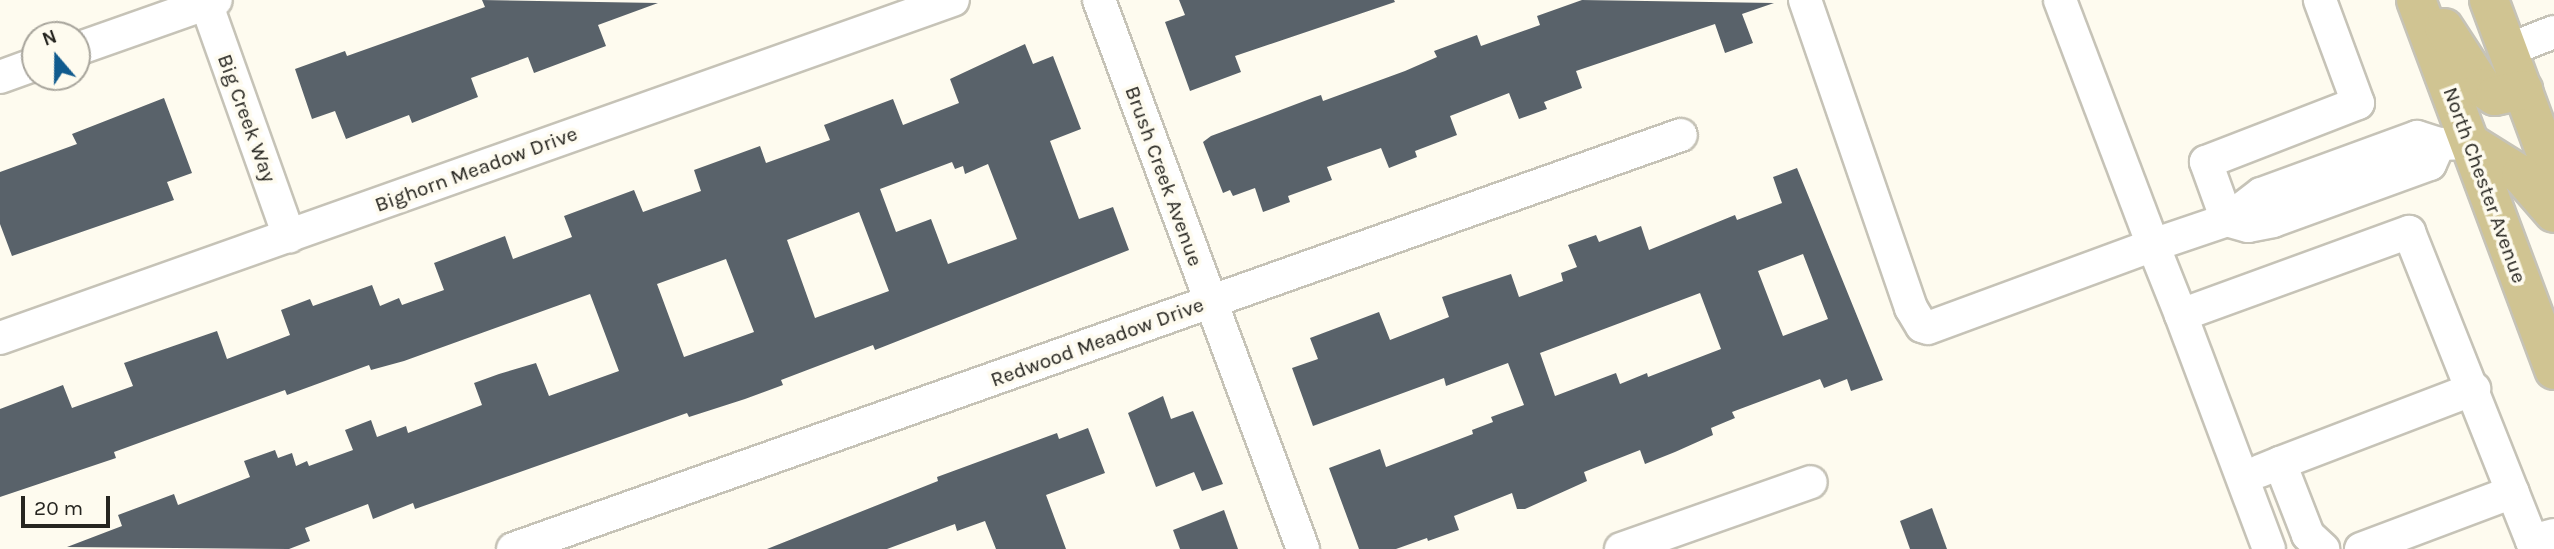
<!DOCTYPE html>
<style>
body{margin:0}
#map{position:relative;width:2554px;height:549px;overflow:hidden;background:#fefbef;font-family:Karla,sans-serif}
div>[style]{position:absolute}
.building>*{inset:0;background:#59626a}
.roads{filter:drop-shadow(2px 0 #c6c3b7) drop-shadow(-2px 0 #c6c3b7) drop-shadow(0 2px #c6c3b7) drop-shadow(0 -2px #c6c3b7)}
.minor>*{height:32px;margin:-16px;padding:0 16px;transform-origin:16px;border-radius:16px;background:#fff}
.major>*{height:38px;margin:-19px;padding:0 19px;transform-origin:19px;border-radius:19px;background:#d0c492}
span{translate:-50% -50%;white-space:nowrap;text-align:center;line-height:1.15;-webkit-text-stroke:7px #fefbef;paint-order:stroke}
.street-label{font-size:21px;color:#262520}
.north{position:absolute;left:21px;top:21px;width:70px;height:70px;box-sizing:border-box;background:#fefbef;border:2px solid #a8a59c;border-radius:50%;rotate:340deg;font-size:19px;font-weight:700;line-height:28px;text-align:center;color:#262520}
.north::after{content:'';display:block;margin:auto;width:24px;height:32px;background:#115b8e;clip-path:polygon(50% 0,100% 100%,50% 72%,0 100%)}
.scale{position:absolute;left:21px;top:496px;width:89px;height:32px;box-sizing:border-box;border:4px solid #262520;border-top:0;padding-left:9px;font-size:21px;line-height:24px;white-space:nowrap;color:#262520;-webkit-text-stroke:5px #fefbef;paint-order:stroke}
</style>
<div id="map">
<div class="building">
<div style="clip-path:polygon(482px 0,658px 3px,598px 25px,606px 46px,534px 73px,528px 57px,471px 78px,478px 97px,412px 123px,409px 115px,346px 139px,335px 111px,312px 119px,295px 69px,345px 51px,347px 56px,485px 7px)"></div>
<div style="clip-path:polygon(1179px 0,1394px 0,1395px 2px,1235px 56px,1241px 72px,1190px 91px,1165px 22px,1185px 15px)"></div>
<div style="clip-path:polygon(1582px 0,1774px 3px,1742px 14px,1753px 43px,1725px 53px,1715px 24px,1576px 71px,1582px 88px,1544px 102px,1547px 109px,1519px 119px,1509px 93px,1450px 116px,1457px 135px,1415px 151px,1417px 157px,1389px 168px,1381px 148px,1327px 167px,1332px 180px,1288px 196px,1290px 202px,1263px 212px,1255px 188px,1233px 196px,1230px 190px,1223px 193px,1203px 142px,1211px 136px,1315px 97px,1321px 95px,1323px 101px,1405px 71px,1437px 57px,1434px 51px,1477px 35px,1481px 46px,1540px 25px,1537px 16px)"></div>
<div style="clip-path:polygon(evenodd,1025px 44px,1033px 64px,1053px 56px,1081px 129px,1050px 141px,1079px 219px,1113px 207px,1129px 250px,875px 350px,873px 345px,781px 380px,783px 385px,745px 399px,689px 417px,687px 413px,415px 509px,413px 503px,373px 519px,368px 504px,305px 528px,310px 541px,289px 549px,67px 547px,122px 526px,118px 515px,174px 494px,178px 505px,250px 477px,244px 461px,275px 450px,278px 458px,292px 453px,296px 466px,307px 461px,309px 466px,353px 450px,345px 430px,371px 420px,377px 437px,406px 426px,408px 433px,482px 405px,474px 383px,499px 374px,536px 363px,549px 396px,619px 371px,590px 294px,404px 361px,371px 370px,369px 365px,287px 395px,285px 390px,114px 452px,116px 458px,0 497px,0 409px,63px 385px,72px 408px,133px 386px,124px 363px,217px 331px,227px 359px,290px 335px,281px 310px,310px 299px,313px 306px,372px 285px,380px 306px,399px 298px,402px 305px,444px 290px,434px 263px,505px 236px,513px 259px,572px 237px,564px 216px,634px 190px,643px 212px,701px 191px,694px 170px,760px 146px,766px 163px,830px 140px,824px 125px,893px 99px,903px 125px,959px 103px,950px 79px,1025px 44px,952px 162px,955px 169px,963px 166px,965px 174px,988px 164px,1017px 239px,948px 264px,931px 219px,896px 232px,880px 189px,952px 162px,1025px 44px,859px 212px,889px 291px,815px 318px,787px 240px,859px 212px,1025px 44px,726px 259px,754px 332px,684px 357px,657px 284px,726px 259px)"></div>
<div style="clip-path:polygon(164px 98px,192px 173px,167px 182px,174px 200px,12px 256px,0 224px,0 172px,77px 144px,72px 134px)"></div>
<div style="clip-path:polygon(evenodd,1797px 168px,1883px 380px,1851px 391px,1847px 379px,1824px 388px,1820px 379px,1732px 412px,1735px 418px,1711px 428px,1713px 435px,1675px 452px,1645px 464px,1640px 450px,1584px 472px,1587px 481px,1525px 509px,1517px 509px,1512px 493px,1454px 516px,1459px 530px,1428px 541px,1427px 538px,1396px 549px,1359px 549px,1329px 468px,1380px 449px,1386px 467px,1473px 434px,1472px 430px,1493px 422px,1491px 417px,1524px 405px,1508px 363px,1446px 386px,1444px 378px,1313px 426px,1292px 368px,1318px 359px,1310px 338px,1379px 312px,1390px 340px,1449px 317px,1442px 297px,1511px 274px,1519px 297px,1563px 281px,1561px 273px,1577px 267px,1568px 245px,1596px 235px,1599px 242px,1641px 226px,1649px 250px,1735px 215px,1737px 220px,1782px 203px,1773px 177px,1797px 168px,1803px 254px,1828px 319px,1783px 336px,1758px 271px,1803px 254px,1797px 168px,1700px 293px,1721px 349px,1648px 377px,1647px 373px,1620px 384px,1616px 373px,1555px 396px,1540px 353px,1700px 293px)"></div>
<div style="clip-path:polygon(1163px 396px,1171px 419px,1193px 411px,1223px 484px,1202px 491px,1194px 472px,1156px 487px,1128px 413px)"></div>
<div style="clip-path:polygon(1088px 428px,1105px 473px,1046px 495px,1066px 549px,996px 549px,985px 521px,957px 531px,955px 524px,887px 549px,767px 549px,938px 481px,937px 477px,1057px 433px,1059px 439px)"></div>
<div style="clip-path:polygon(1932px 508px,1947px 549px,1910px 549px,1900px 521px)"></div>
<div style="clip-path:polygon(1224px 510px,1238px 549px,1180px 549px,1173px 530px)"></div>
</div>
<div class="roads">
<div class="minor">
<div style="left:205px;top:0;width:251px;rotate:70.4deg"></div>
<div style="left:1099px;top:0;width:586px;rotate:69.62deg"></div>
<div style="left:1805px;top:0;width:326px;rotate:71deg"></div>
<div style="left:1911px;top:308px;width:21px;rotate:59deg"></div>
<div style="left:1922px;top:326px;width:6px;rotate:18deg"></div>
<div style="left:1928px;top:328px;width:240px;rotate:-20.2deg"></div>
<div style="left:2153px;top:245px;width:262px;rotate:-110.8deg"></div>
<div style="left:77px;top:49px;width:147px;rotate:-19.4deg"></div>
<div style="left:2508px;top:50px;width:49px;rotate:-21.4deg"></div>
<div style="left:0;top:77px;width:37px;rotate:-20deg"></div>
<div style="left:2470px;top:143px;width:31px;rotate:178deg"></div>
<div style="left:2439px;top:144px;width:23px;rotate:-162deg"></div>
<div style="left:2417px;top:137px;width:166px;rotate:159.9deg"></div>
<div style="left:2261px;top:194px;width:43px;rotate:142.6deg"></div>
<div style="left:2227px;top:220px;width:78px;rotate:161.3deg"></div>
<div style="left:2153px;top:245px;width:75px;rotate:68.2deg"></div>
<div style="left:2181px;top:315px;width:243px;rotate:-20deg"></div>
<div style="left:2409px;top:232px;width:333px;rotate:68.3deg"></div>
<div style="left:2532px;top:541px;width:23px;rotate:-15deg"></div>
<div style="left:2227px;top:220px;width:62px;rotate:-109.9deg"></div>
<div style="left:2206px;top:162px;width:163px;rotate:-21.2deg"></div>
<div style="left:2358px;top:103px;width:110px;rotate:-110.3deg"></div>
<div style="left:2227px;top:220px;width:22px;rotate:16deg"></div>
<div style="left:2248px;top:226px;width:25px;rotate:-11deg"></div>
<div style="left:2273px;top:221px;width:167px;rotate:-20deg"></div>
<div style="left:2430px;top:164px;width:22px;rotate:-66deg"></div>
<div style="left:2181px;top:315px;width:250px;rotate:69.4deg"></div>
<div style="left:0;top:338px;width:1011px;rotate:-19.53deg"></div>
<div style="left:2280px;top:463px;width:208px;rotate:-20.9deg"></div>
<div style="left:2260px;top:471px;width:22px;rotate:-22deg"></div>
<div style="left:2280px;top:463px;width:77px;rotate:68.7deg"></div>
<div style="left:2308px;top:535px;width:21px;rotate:43deg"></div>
<div style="left:513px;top:549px;width:1239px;rotate:-19.52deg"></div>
<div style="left:1621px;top:549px;width:201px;rotate:-19.4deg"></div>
<div style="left:2361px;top:549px;width:162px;rotate:-20.6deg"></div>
</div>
<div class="major">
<div style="left:2416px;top:0;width:395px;rotate:69.5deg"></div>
<div style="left:2489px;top:0;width:187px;rotate:69.6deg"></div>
<div style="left:2444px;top:28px;width:72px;rotate:57deg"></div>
<div style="left:2483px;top:88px;width:14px;rotate:34deg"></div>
<div style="left:2495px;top:96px;width:29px;rotate:-12deg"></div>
<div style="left:2470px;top:143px;width:60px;rotate:32.1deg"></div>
<div style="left:2521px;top:175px;width:50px;rotate:49deg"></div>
</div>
</div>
<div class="street-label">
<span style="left:247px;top:118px;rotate:70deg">Big Creek Way</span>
<span style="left:476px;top:169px;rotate:-20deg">Bighorn Meadow Drive</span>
<span style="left:1164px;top:176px;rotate:70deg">Brush Creek Avenue</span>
<span style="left:2485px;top:185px;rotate:70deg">North Chester Avenue</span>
<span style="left:1097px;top:342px;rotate:-20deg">Redwood Meadow Drive</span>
</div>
<div class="north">N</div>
<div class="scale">20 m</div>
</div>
